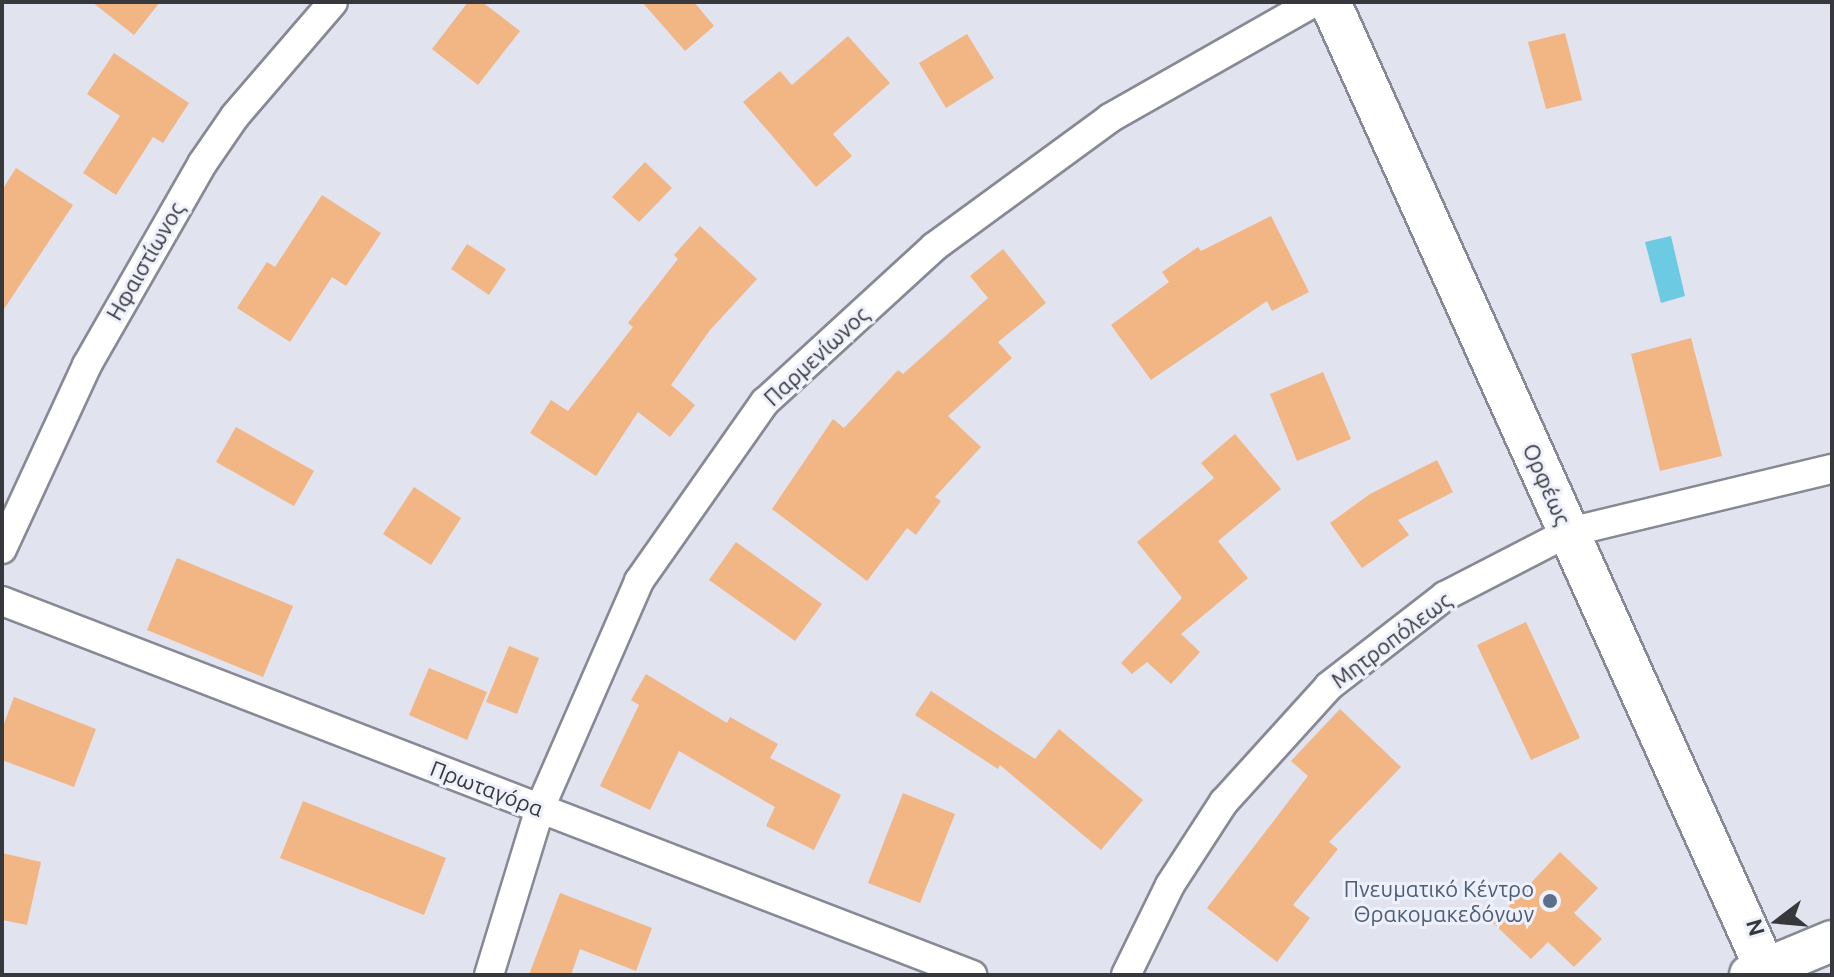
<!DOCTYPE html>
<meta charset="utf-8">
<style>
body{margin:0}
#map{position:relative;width:1834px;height:977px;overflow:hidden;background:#e1e3ef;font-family:Ubuntu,sans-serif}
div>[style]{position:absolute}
.water>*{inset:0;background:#6ccae3}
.building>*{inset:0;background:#f2b584}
.roads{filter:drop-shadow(2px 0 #878994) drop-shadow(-2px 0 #878994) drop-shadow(0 2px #878994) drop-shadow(0 -2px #878994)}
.street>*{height:28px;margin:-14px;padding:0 14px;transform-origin:14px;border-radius:14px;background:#fff}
.secondary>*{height:40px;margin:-20px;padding:0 20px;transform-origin:20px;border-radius:20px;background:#fff}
.dots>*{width:22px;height:22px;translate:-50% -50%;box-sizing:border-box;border:4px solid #eef1fc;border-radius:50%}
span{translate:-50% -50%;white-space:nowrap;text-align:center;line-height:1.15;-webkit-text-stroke:6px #eef1fc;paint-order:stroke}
.street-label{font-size:22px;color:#37383c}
.service-label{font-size:22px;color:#4e5e75}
.right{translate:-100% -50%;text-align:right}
.frame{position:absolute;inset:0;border:4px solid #37383c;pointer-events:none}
.north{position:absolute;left:1738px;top:881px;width:80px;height:80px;-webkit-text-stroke:6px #eef1fc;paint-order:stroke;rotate:254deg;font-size:22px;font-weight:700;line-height:32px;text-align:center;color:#37383c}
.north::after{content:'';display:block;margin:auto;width:28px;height:36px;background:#37383c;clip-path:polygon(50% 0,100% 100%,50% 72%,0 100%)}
</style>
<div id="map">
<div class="water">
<div style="clip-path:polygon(1671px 236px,1685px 296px,1661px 303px,1645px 242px)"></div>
</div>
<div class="building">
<div style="clip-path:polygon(92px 2px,160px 2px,134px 35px)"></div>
<div style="clip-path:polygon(468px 2px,482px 2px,520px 31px,478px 85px,432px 49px)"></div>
<div style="clip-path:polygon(642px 2px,694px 2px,714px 26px,685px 51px)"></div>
<div style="clip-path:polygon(1565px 33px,1582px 100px,1546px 109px,1528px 42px)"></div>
<div style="clip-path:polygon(967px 34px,994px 78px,946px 108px,919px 63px)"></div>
<div style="clip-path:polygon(848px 36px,890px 83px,833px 134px,852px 156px,816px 187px,743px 102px,780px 71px,792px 85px)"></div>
<div style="clip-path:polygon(114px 53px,189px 103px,163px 143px,153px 137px,116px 195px,83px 173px,120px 116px,87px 94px)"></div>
<div style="clip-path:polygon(645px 162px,672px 188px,639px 222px,612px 197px)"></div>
<div style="clip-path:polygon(16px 168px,73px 205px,2px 312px,2px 190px)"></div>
<div style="clip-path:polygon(322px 195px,381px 233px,346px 286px,332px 277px,290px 342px,237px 308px,267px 262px,275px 267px)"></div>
<div style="clip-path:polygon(1271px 216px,1309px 292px,1272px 311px,1267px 301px,1151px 380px,1111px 325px,1169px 282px,1162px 272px,1198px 247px,1201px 251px)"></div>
<div style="clip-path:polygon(700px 226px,757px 279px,710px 330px,671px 385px,695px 405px,670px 437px,638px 412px,596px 476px,530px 433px,551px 400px,568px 411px,633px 327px,628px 323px,678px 259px,674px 255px)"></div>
<div style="clip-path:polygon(467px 244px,506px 269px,489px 295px,451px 269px)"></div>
<div style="clip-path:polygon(1003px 249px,1046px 303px,998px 342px,1012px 358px,948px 416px,981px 447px,935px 497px,941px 501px,916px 535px,907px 528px,867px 581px,772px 509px,833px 419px,844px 428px,898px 370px,903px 374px,988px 298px,970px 276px)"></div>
<div style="clip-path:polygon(1691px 338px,1722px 456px,1660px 471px,1631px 354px)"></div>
<div style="clip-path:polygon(1323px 372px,1351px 439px,1297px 461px,1270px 394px)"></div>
<div style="clip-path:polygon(236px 427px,314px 471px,294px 506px,216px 462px)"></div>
<div style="clip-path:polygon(1235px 434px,1281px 489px,1218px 541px,1248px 578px,1181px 634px,1200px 652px,1171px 684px,1147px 662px,1132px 674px,1121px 663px,1182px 598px,1137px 542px,1214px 478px,1201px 463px)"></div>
<div style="clip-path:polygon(1437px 460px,1453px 492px,1398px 520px,1409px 535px,1362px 568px,1330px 523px,1370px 494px)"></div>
<div style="clip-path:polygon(414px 487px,461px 518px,431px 565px,383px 534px)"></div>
<div style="clip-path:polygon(736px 542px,822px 604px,795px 641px,709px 580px)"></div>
<div style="clip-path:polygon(177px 558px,293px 606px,263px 677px,147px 630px)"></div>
<div style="clip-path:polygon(1526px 622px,1580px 738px,1531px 760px,1477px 645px)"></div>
<div style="clip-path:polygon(509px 646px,539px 658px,517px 714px,486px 702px)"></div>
<div style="clip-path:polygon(429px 668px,487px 692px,467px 740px,409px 715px)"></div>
<div style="clip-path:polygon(646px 674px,727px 723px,730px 717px,778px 744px,770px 758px,841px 795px,814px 850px,766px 826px,775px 807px,679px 751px,650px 810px,600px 786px,639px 705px,631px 700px)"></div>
<div style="clip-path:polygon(931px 691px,1035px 759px,1059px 729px,1143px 800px,1101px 850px,1000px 765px,998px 769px,915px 715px)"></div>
<div style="clip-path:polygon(14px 697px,96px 729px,74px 787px,2px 760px,2px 729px)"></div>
<div style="clip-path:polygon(1340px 709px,1401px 767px,1329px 842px,1338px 849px,1293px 905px,1310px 918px,1277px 962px,1207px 908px,1308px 776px,1291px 761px)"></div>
<div style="clip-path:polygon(903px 793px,955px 814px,920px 903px,868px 883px)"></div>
<div style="clip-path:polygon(303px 801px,446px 858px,424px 915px,280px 858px)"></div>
<div style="clip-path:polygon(1560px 852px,1598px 888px,1574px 913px,1602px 939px,1574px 967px,1548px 942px,1531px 959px,1493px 923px)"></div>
<div style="clip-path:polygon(2px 853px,41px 862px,27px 925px,2px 920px)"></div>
<div style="clip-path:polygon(560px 893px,652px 928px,636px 971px,580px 949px,571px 975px,529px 975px)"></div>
</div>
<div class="roads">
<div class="street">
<div style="left:2px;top:549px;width:203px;rotate:-65.2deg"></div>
<div style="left:87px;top:365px;width:232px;rotate:-60.2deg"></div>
<div style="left:202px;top:164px;width:58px;rotate:-55.5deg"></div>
<div style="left:235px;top:116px;width:150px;rotate:-49.3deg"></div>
<div style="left:2px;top:601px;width:1040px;rotate:21.08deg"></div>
<div style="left:489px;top:975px;width:175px;rotate:-73deg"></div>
<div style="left:540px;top:808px;width:248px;rotate:-66.4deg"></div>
<div style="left:639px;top:581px;width:219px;rotate:-54.9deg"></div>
<div style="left:765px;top:402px;width:229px;rotate:-42.5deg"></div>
<div style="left:934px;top:247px;width:218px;rotate:-36.2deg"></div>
<div style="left:1110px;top:118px;width:235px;rotate:-29.6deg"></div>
<div style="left:1126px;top:975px;width:100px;rotate:-63.9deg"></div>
<div style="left:1170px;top:885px;width:99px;rotate:-57deg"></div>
<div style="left:1224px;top:802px;width:156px;rotate:-47.8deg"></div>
<div style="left:1329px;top:686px;width:147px;rotate:-37.8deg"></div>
<div style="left:1445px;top:596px;width:140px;rotate:-27.3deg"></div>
<div style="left:1569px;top:532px;width:270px;rotate:-13.5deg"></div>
</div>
<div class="secondary">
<div style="left:1330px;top:2px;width:1057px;rotate:65.76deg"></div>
<div style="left:1750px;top:975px;width:89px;rotate:-22.5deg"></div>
</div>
</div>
<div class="dots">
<div style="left:1550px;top:901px;background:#5c6f8a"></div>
</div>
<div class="street-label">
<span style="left:145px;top:261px;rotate:-60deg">Ηφαιστίωνος</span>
<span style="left:816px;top:356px;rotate:-43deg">Παρμενίωνος</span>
<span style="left:1547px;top:484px;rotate:66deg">Ορφέως</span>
<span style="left:1391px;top:640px;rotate:-37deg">Μητροπόλεως</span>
<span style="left:487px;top:788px;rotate:21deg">Πρωταγόρα</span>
</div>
<div class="service-label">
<span class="right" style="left:1534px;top:901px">Πνευματικό Κέντρο<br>Θρακομακεδόνων</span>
</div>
<div class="frame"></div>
<div class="north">N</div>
</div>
